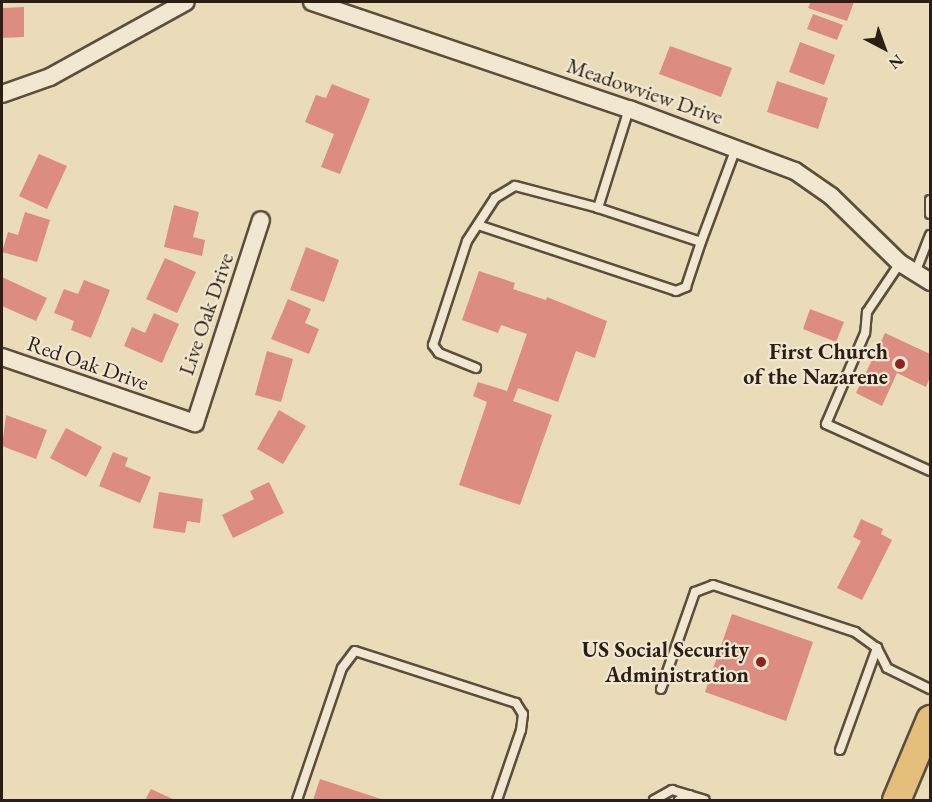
<!DOCTYPE html>
<style>
body{margin:0}
#map{position:relative;width:932px;height:802px;overflow:hidden;background:#ebdcb9;font-family:"EB Garamond",serif}
div>[style]{position:absolute}
.building>*{inset:0;background:#dc8d80}
.roads{filter:drop-shadow(2px 0 #5c4e3d) drop-shadow(-2px 0 #5c4e3d) drop-shadow(0 2px #5c4e3d) drop-shadow(0 -2px #5c4e3d)}
.lane>*{height:8px;margin:-4px;padding:0 4px;transform-origin:4px;border-radius:4px;background:#f2e8d2}
.street>*{height:16px;margin:-8px;padding:0 8px;transform-origin:8px;border-radius:8px;background:#f2e8d2}
.primary>*{height:27px;margin:-13.5px;padding:0 13.5px;transform-origin:13.5px;border-radius:13.5px;background:#e6be7c}
.dots>*{width:16px;height:16px;translate:-50% -50%;box-sizing:border-box;border:3px solid #f2e8d2;border-radius:50%}
span{translate:-50% -50%;white-space:nowrap;text-align:center;line-height:1.15;-webkit-text-stroke:4.5px #f2e8d2;paint-order:stroke}
.street-label{font-size:22px;color:#2c1e14}
.poi-label{font-size:22px;color:#2c1e14;font-weight:700}
.right{translate:-100% -50%;text-align:right}
.frame{position:absolute;inset:0;border:3px solid #2c1e14;pointer-events:none}
.north{position:absolute;left:854px;top:18px;width:60px;height:60px;-webkit-text-stroke:4px #f2e8d2;paint-order:stroke;rotate:139deg;font-size:16px;font-weight:700;line-height:24px;text-align:center;color:#2c1e14}
.north::after{content:'';display:block;margin:auto;width:21px;height:27px;background:#2c1e14;clip-path:polygon(50% 0,100% 100%,50% 72%,0 100%)}
</style>
<div id="map">
<div class="building">
<div style="clip-path:polygon(811px 2px,854px 2px,847px 21px,808px 8px)"></div>
<div style="clip-path:polygon(24px 7px,24px 37px,2px 38px,2px 8px)"></div>
<div style="clip-path:polygon(813px 14px,843px 25px,837px 40px,807px 29px)"></div>
<div style="clip-path:polygon(800px 42px,835px 55px,824px 85px,789px 72px)"></div>
<div style="clip-path:polygon(670px 46px,732px 68px,721px 97px,659px 74px)"></div>
<div style="clip-path:polygon(777px 81px,828px 98px,818px 129px,767px 112px)"></div>
<div style="clip-path:polygon(332px 84px,370px 99px,340px 174px,321px 167px,334px 134px,305px 122px,316px 95px,326px 98px)"></div>
<div style="clip-path:polygon(39px 154px,67px 166px,47px 209px,19px 196px)"></div>
<div style="clip-path:polygon(174px 205px,199px 212px,193px 237px,205px 240px,202px 256px,164px 247px)"></div>
<div style="clip-path:polygon(25px 212px,50px 220px,37px 262px,2px 252px,8px 232px,18px 235px)"></div>
<div style="clip-path:polygon(306px 247px,339px 260px,324px 302px,290px 290px)"></div>
<div style="clip-path:polygon(165px 258px,196px 272px,177px 313px,146px 299px)"></div>
<div style="clip-path:polygon(479px 271px,515px 283px,513px 289px,546px 300px,547px 297px,607px 321px,595px 358px,576px 351px,558px 402px,518px 388px,513px 401px,552px 415px,520px 505px,459px 485px,487px 402px,473px 396px,478px 382px,507px 391px,527px 334px,501px 325px,498px 333px,462px 320px)"></div>
<div style="clip-path:polygon(2px 277px,47px 298px,36px 321px,2px 306px)"></div>
<div style="clip-path:polygon(84px 280px,110px 290px,91px 338px,71px 330px,74px 321px,54px 313px,64px 289px,78px 294px)"></div>
<div style="clip-path:polygon(288px 299px,311px 309px,305px 323px,319px 329px,309px 354px,271px 339px)"></div>
<div style="clip-path:polygon(810px 309px,844px 322px,836px 342px,803px 329px)"></div>
<div style="clip-path:polygon(154px 313px,179px 324px,162px 363px,124px 346px,132px 327px,145px 333px)"></div>
<div style="clip-path:polygon(885px 333px,930px 354px,930px 377px,926px 387px,897px 373px,882px 406px,856px 393px)"></div>
<div style="clip-path:polygon(267px 351px,293px 359px,281px 402px,255px 395px)"></div>
<div style="clip-path:polygon(279px 410px,306px 426px,283px 464px,257px 449px)"></div>
<div style="clip-path:polygon(6px 415px,47px 430px,36px 459px,2px 446px)"></div>
<div style="clip-path:polygon(66px 428px,102px 447px,86px 477px,50px 458px)"></div>
<div style="clip-path:polygon(113px 452px,128px 458px,125px 466px,151px 477px,140px 503px,99px 486px)"></div>
<div style="clip-path:polygon(269px 482px,284px 513px,233px 538px,222px 515px,254px 499px,250px 491px)"></div>
<div style="clip-path:polygon(159px 492px,203px 499px,200px 523px,187px 521px,185px 533px,153px 528px)"></div>
<div style="clip-path:polygon(861px 519px,883px 529px,881px 534px,892px 540px,862px 600px,837px 588px,861px 541px,853px 537px)"></div>
<div style="clip-path:polygon(732px 614px,813px 642px,786px 721px,705px 692px)"></div>
<div style="clip-path:polygon(320px 779px,384px 800px,313px 800px)"></div>
<div style="clip-path:polygon(151px 789px,175px 800px,145px 800px)"></div>
</div>
<div class="roads">
<div class="lane">
<div style="left:629px;top:109px;width:104px;rotate:107.4deg"></div>
<div style="left:598px;top:208px;width:108px;rotate:18.3deg"></div>
<div style="left:701px;top:242px;width:100px;rotate:-69.6deg"></div>
<div style="left:930px;top:200px;width:14px;rotate:90deg"></div>
<div style="left:478px;top:225px;width:209px;rotate:18.4deg"></div>
<div style="left:676px;top:291px;width:11px;rotate:-22deg"></div>
<div style="left:686px;top:287px;width:47px;rotate:-71.6deg"></div>
<div style="left:900px;top:263px;width:59px;rotate:124deg"></div>
<div style="left:867px;top:312px;width:21px;rotate:95deg"></div>
<div style="left:865px;top:333px;width:99px;rotate:113.2deg"></div>
<div style="left:826px;top:424px;width:114px;rotate:24.3deg"></div>
<div style="left:915px;top:273px;width:41px;rotate:-68.5deg"></div>
<div style="left:476px;top:368px;width:40px;rotate:-158deg"></div>
<div style="left:439px;top:353px;width:10px;rotate:-127deg"></div>
<div style="left:433px;top:345px;width:109px;rotate:-71.9deg"></div>
<div style="left:467px;top:241px;width:51px;rotate:-56.9deg"></div>
<div style="left:495px;top:198px;width:23px;rotate:-31deg"></div>
<div style="left:515px;top:186px;width:86px;rotate:14.8deg"></div>
<div style="left:661px;top:689px;width:103px;rotate:-70.7deg"></div>
<div style="left:695px;top:592px;width:19px;rotate:-21deg"></div>
<div style="left:713px;top:585px;width:150px;rotate:18.3deg"></div>
<div style="left:855px;top:632px;width:27px;rotate:36deg"></div>
<div style="left:877px;top:648px;width:22px;rotate:63deg"></div>
<div style="left:887px;top:668px;width:48px;rotate:26deg"></div>
<div style="left:840px;top:750px;width:109px;rotate:-70.1deg"></div>
<div style="left:297px;top:800px;width:139px;rotate:-71.2deg"></div>
<div style="left:342px;top:668px;width:21px;rotate:-53deg"></div>
<div style="left:355px;top:651px;width:169px;rotate:17.9deg"></div>
<div style="left:516px;top:703px;width:13px;rotate:58deg"></div>
<div style="left:523px;top:714px;width:16px;rotate:97deg"></div>
<div style="left:521px;top:730px;width:74px;rotate:108.9deg"></div>
<div style="left:654px;top:800px;width:21px;rotate:-29deg"></div>
<div style="left:672px;top:790px;width:34px;rotate:17deg"></div>
<div style="left:679px;top:800px;width:12px;rotate:-24deg"></div>
</div>
<div class="street">
<div style="left:312px;top:2px;width:335px;rotate:18.7deg"></div>
<div style="left:629px;top:109px;width:177px;rotate:20.5deg"></div>
<div style="left:795px;top:171px;width:44px;rotate:34.8deg"></div>
<div style="left:831px;top:196px;width:96px;rotate:44.2deg"></div>
<div style="left:900px;top:263px;width:36px;rotate:32deg"></div>
<div style="left:2px;top:94px;width:51px;rotate:-19.5deg"></div>
<div style="left:50px;top:77px;width:155px;rotate:-28.9deg"></div>
<div style="left:2px;top:357px;width:204px;rotate:18.9deg"></div>
<div style="left:195px;top:423px;width:213px;rotate:-72deg"></div>
</div>
<div class="primary">
<div style="left:896px;top:800px;width:88px;rotate:-67.2deg"></div>
</div>
</div>
<div class="dots">
<div style="left:900px;top:364px;background:#8f2418"></div>
<div style="left:761px;top:662px;background:#8f2418"></div>
</div>
<div class="street-label">
<span style="left:645px;top:91px;rotate:19deg">Meadowview Drive</span>
<span style="left:206px;top:314px;rotate:-71deg">Live Oak Drive</span>
<span style="left:88px;top:363px;rotate:19deg">Red Oak Drive</span>
</div>
<div class="poi-label">
<span class="right" style="left:888px;top:364px">First Church<br>of the Nazarene</span>
<span class="right" style="left:749px;top:662px">US Social Security<br>Administration</span>
</div>
<div class="frame"></div>
<div class="north">N</div>
</div>
